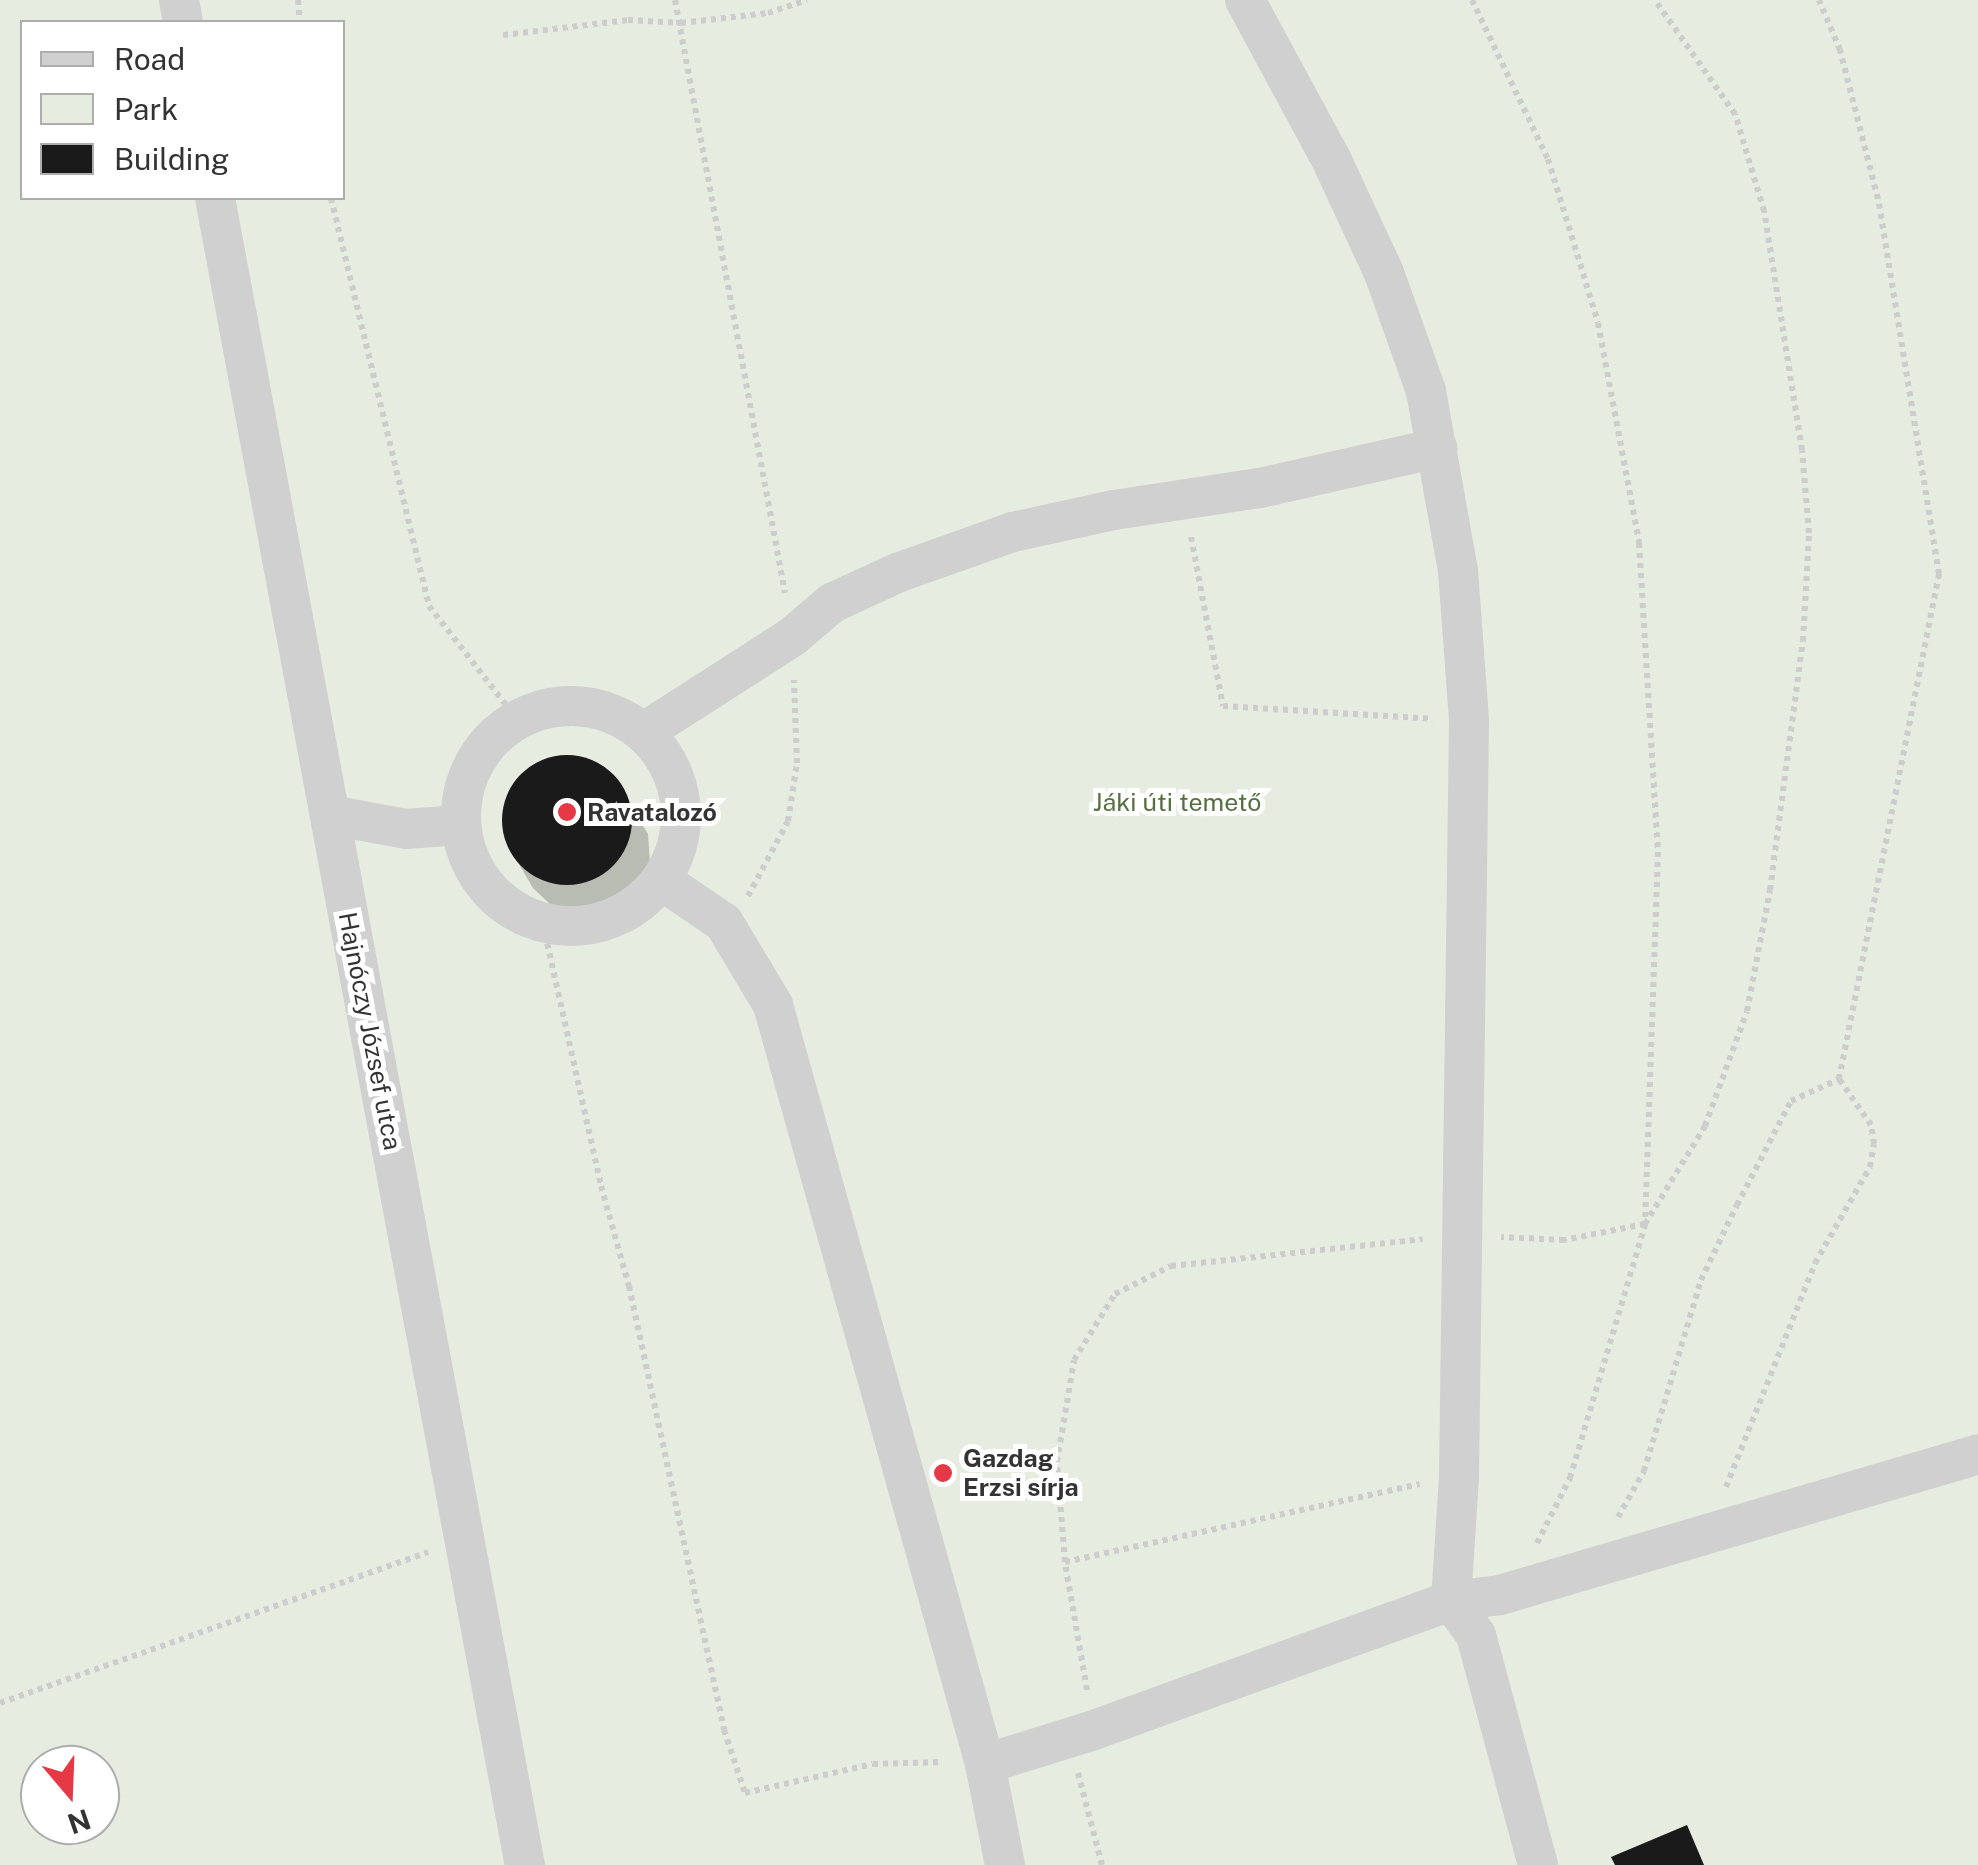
<!DOCTYPE html>
<meta charset="utf-8">
<style>
body{margin:0}
#map{position:relative;width:1978px;height:1865px;overflow:hidden;background:#fff;font-family:"Public Sans",sans-serif}
div>[style]{position:absolute}
.green>*{inset:0;background:#e6ecdf}
.shadow>*{inset:0;background:#0003}
.building>*{inset:0;background:#1a1a1a}
.round{border-radius:50%}
.path>*{height:6px;margin-top:-3px;transform-origin:0;background:repeating-linear-gradient(90deg,#cdcdcd 0 5px,transparent 0 10px)}
.minor>*{height:40px;margin:-20px;padding:0 20px;transform-origin:20px;border-radius:20px;background:#d0d0d0}
.minor>.ring{margin:-20px;padding:0;box-sizing:content-box;background:none;border:40px solid #d0d0d0;border-radius:50%}
.dots>*{width:28px;height:28px;translate:-50% -50%;box-sizing:border-box;border:5px solid #fff;border-radius:50%}
span{translate:-50% -50%;white-space:nowrap;text-align:center;line-height:1.15;-webkit-text-stroke:10px #fff;paint-order:stroke}
.park-label{font-size:25px;color:#56703f}
.poi-label{font-size:25px;color:#333;font-weight:700}
.left{translate:0 -50%;text-align:left}
.street-label{font-size:25px;color:#333}
.legend{position:absolute;left:20px;top:20px;width:325px;height:180px;box-sizing:border-box;background:#fff;border:2px solid #adadad;margin:0;padding:12px 18px;list-style:none;font-size:30px;color:#333}
.legend li{display:flex;align-items:center;gap:20px;height:50px}
.legend b{width:50px;border:2px solid #adadad}
.north{position:absolute;left:20px;top:1745px;width:100px;height:100px;box-sizing:border-box;background:#fff;border:2px solid #adadad;border-radius:50%;rotate:161deg;font-size:28px;font-weight:700;line-height:40px;text-align:center;color:#333}
.north::after{content:'';display:block;margin:auto;width:35px;height:45px;background:#e63946;clip-path:polygon(50% 0,100% 100%,50% 72%,0 100%)}
</style>
<div id="map">
<div class="green">
<div style="clip-path:polygon(evenodd,0 0,1978px 0,1978px 1865px,0 1865px,0 0,22px 22px,342px 22px,342px 198px,22px 198px,22px 22px,0 0,40px 1765px,100px 1765px,100px 1825px,40px 1825px,40px 1765px)"></div>
</div>
<div class="shadow">
<div style="clip-path:polygon(554px 757px,585px 758px,611px 774px,648px 834px,650px 864px,638px 893px,614px 912px,585px 918px,555px 909px,533px 888px,513px 854px,504px 825px,508px 795px,527px 770px)"></div>
</div>
<div class="building">
<div class="round" style="left:502px;top:755px;width:130px;height:130px"></div>
<div style="clip-path:polygon(1687px 1825px,1704px 1865px,1615px 1865px,1611px 1857px)"></div>
</div>
<div class="path">
<div style="left:298px;top:0;width:22px;rotate:85deg"></div>
<div style="left:675px;top:0;width:603px;rotate:79.49deg"></div>
<div style="left:1472px;top:0;width:176px;rotate:64.5deg"></div>
<div style="left:1548px;top:159px;width:171px;rotate:73deg"></div>
<div style="left:1598px;top:323px;width:224px;rotate:79.4deg"></div>
<div style="left:1639px;top:543px;width:310px;rotate:86.5deg"></div>
<div style="left:1658px;top:852px;width:372px;rotate:92deg"></div>
<div style="left:1645px;top:1224px;width:83px;rotate:168.8deg"></div>
<div style="left:1564px;top:1240px;width:63px;rotate:-177.3deg"></div>
<div style="left:503px;top:35px;width:126px;rotate:-6.8deg"></div>
<div style="left:628px;top:20px;width:53px;rotate:3.2deg"></div>
<div style="left:681px;top:23px;width:88px;rotate:-6.6deg"></div>
<div style="left:768px;top:13px;width:41px;rotate:-18.4deg"></div>
<div style="left:331px;top:198px;width:420px;rotate:76.5deg"></div>
<div style="left:429px;top:606px;width:143px;rotate:52.1deg"></div>
<div style="left:1191px;top:537px;width:172px;rotate:79.3deg"></div>
<div style="left:1223px;top:706px;width:210px;rotate:3.5deg"></div>
<div style="left:748px;top:896px;width:85px;rotate:-61.9deg"></div>
<div style="left:788px;top:821px;width:59px;rotate:-81.2deg"></div>
<div style="left:797px;top:763px;width:83px;rotate:-92.1deg"></div>
<div style="left:543px;top:924px;width:268px;rotate:77.5deg"></div>
<div style="left:601px;top:1186px;width:104px;rotate:74.4deg"></div>
<div style="left:629px;top:1286px;width:454px;rotate:77.9deg"></div>
<div style="left:724px;top:1730px;width:66px;rotate:71.6deg"></div>
<div style="left:745px;top:1793px;width:131px;rotate:-12.8deg"></div>
<div style="left:873px;top:1764px;width:70px;rotate:-1.6deg"></div>
<div style="left:1726px;top:1487px;width:241px;rotate:-68.3deg"></div>
<div style="left:1815px;top:1263px;width:111px;rotate:-60.2deg"></div>
<div style="left:1870px;top:1167px;width:23px;rotate:-80deg"></div>
<div style="left:1874px;top:1144px;width:19px;rotate:-99deg"></div>
<div style="left:1871px;top:1125px;width:56px;rotate:-124.8deg"></div>
<div style="left:1618px;top:1517px;width:53px;rotate:-60.5deg"></div>
<div style="left:1644px;top:1471px;width:199px;rotate:-73.4deg"></div>
<div style="left:1701px;top:1280px;width:83px;rotate:-64.4deg"></div>
<div style="left:1737px;top:1205px;width:117px;rotate:-62.6deg"></div>
<div style="left:1791px;top:1101px;width:53px;rotate:-24.6deg"></div>
<div style="left:1839px;top:1079px;width:515px;rotate:-78.8deg"></div>
<div style="left:1939px;top:574px;width:380px;rotate:-99.2deg"></div>
<div style="left:1878px;top:199px;width:154px;rotate:-104.3deg"></div>
<div style="left:1840px;top:50px;width:54px;rotate:-112.8deg"></div>
<div style="left:1537px;top:1543px;width:73px;rotate:-63.1deg"></div>
<div style="left:1570px;top:1478px;width:265px;rotate:-73.5deg"></div>
<div style="left:1645px;top:1224px;width:115px;rotate:-58.5deg"></div>
<div style="left:1705px;top:1126px;width:122px;rotate:-69.9deg"></div>
<div style="left:1747px;top:1011px;width:123px;rotate:-79.2deg"></div>
<div style="left:1770px;top:890px;width:251px;rotate:-82.5deg"></div>
<div style="left:1803px;top:641px;width:108px;rotate:-86.8deg"></div>
<div style="left:1809px;top:533px;width:83px;rotate:-94.8deg"></div>
<div style="left:1802px;top:450px;width:242px;rotate:-99deg"></div>
<div style="left:1764px;top:211px;width:101px;rotate:-106.6deg"></div>
<div style="left:1735px;top:114px;width:139px;rotate:-125.1deg"></div>
<div style="left:1065px;top:1562px;width:363px;rotate:-12.4deg"></div>
<div style="left:1087px;top:1690px;width:130px;rotate:-99.8deg"></div>
<div style="left:1065px;top:1562px;width:100px;rotate:-94.6deg"></div>
<div style="left:1057px;top:1462px;width:103px;rotate:-80.5deg"></div>
<div style="left:1074px;top:1360px;width:78px;rotate:-58.2deg"></div>
<div style="left:1115px;top:1294px;width:63px;rotate:-26.6deg"></div>
<div style="left:1171px;top:1266px;width:253px;rotate:-6.1deg"></div>
<div style="left:0;top:1703px;width:454px;rotate:-19.4deg"></div>
<div style="left:1078px;top:1773px;width:95px;rotate:75.4deg"></div>
</div>
<div class="minor">
<div style="left:179px;top:0;width:22px;rotate:80deg"></div>
<div style="left:215px;top:198px;width:1696px;rotate:79.47deg"></div>
<div class="ring" style="left:461px;top:706px;width:180px;height:180px"></div>
<div style="left:644px;top:732px;width:176px;rotate:-32.7deg"></div>
<div style="left:792px;top:637px;width:52px;rotate:-40.4deg"></div>
<div style="left:832px;top:603px;width:72px;rotate:-24.8deg"></div>
<div style="left:897px;top:573px;width:123px;rotate:-19.5deg"></div>
<div style="left:1013px;top:532px;width:103px;rotate:-12.3deg"></div>
<div style="left:1114px;top:510px;width:148px;rotate:-8.6deg"></div>
<div style="left:1260px;top:488px;width:182px;rotate:-12.7deg"></div>
<div style="left:330px;top:815px;width:77px;rotate:10.4deg"></div>
<div style="left:406px;top:829px;width:54px;rotate:-4.2deg"></div>
<div style="left:661px;top:880px;width:76px;rotate:34.3deg"></div>
<div style="left:724px;top:923px;width:96px;rotate:59.1deg"></div>
<div style="left:773px;top:1005px;width:788px;rotate:74.39deg"></div>
<div style="left:985px;top:1764px;width:103px;rotate:78.8deg"></div>
<div style="left:985px;top:1764px;width:114px;rotate:-17.3deg"></div>
<div style="left:1094px;top:1730px;width:380px;rotate:-19.9deg"></div>
<div style="left:1451px;top:1601px;width:125px;rotate:-86.3deg"></div>
<div style="left:1459px;top:1476px;width:756px;rotate:-89.24deg"></div>
<div style="left:1469px;top:720px;width:149px;rotate:-94.2deg"></div>
<div style="left:1458px;top:571px;width:183px;rotate:-100.1deg"></div>
<div style="left:1426px;top:391px;width:125px;rotate:-109.6deg"></div>
<div style="left:1384px;top:273px;width:126px;rotate:-114.9deg"></div>
<div style="left:1331px;top:159px;width:181px;rotate:-118.4deg"></div>
<div style="left:1538px;top:1865px;width:238px;rotate:-105.1deg"></div>
<div style="left:1476px;top:1635px;width:42px;rotate:-126.3deg"></div>
<div style="left:1451px;top:1601px;width:49px;rotate:-7deg"></div>
<div style="left:1500px;top:1595px;width:498px;rotate:-16.4deg"></div>
</div>
<div class="dots">
<div style="left:567px;top:812px;background:#e63946"></div>
<div style="left:943px;top:1473px;background:#e63946"></div>
</div>
<div class="park-label">
<span style="left:1177px;top:802px">Jáki úti temető</span>
</div>
<div class="poi-label">
<span class="left" style="left:587px;top:812px">Ravatalozó</span>
<span class="left" style="left:963px;top:1473px">Gazdag<br>Erzsi sírja</span>
</div>
<div class="street-label">
<span style="left:370px;top:1031px;rotate:79deg">Hajnóczy József utca</span>
</div>
<ul class="legend">
<li><b style="height:12px;background:#d0d0d0"></b>Road</li>
<li><b style="height:28px;background:#e6ecdf"></b>Park</li>
<li><b style="height:28px;background:#1a1a1a"></b>Building</li>
</ul>
<div class="north">N</div>
</div>
